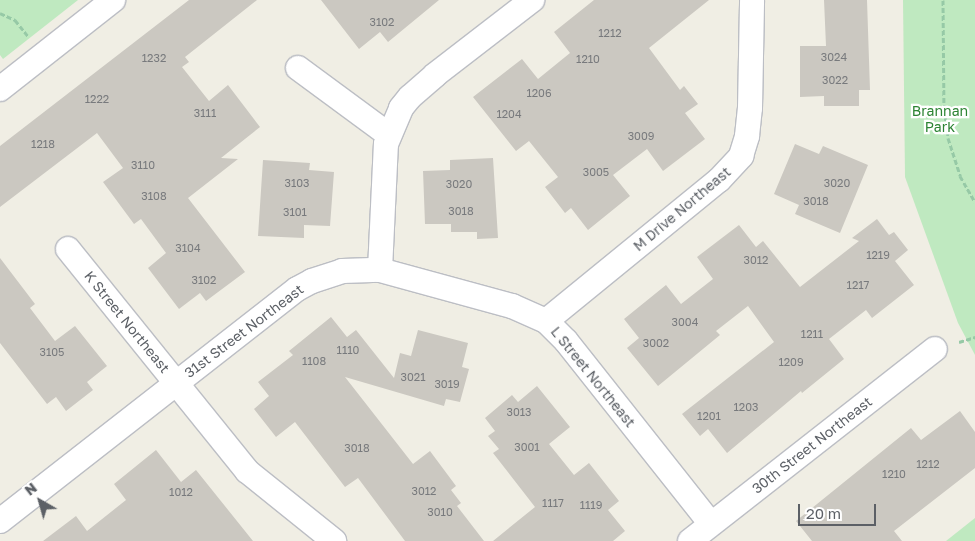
<!DOCTYPE html>
<style>
body{margin:0}
#map{position:relative;width:975px;height:541px;overflow:hidden;background:#f0eee4;font-family:"Golos Text",sans-serif}
div>[style]{position:absolute}
.green>*{inset:0;background:#bfe9c0}
.building>*{inset:0;background:#cbc8c1}
.path>*{height:3px;margin-top:-1.5px;transform-origin:0;background:repeating-linear-gradient(90deg,#96c9a6 0 5px,transparent 0 7.5px)}
.roads{filter:drop-shadow(1px 0 #bcbec4) drop-shadow(-1px 0 #bcbec4) drop-shadow(0 1px #bcbec4) drop-shadow(0 -1px #bcbec4)}
.minor>*{height:24px;margin:-12px;padding:0 12px;transform-origin:12px;border-radius:12px;background:#fff}
span{translate:-50% -50%;white-space:nowrap;text-align:center;line-height:1.15;-webkit-text-stroke:4.5px #fff;paint-order:stroke}
.number-label{font-size:11px;color:#787a7d}
.number-label span{-webkit-text-stroke-width:0}
.park-label{font-size:14px;color:#2d8434}
.street-label{font-size:14px;color:#5c6066}
.north{position:absolute;left:15px;top:476px;width:50px;height:50px;-webkit-text-stroke:4px #fff;paint-order:stroke;rotate:322deg;font-size:14px;font-weight:700;line-height:20px;text-align:center;color:#5c6066}
.north::after{content:'';display:block;margin:auto;width:18px;height:22px;background:#5c6066;clip-path:polygon(50% 0,100% 100%,50% 72%,0 100%)}
.scale{position:absolute;left:798px;top:504px;width:78px;height:22px;box-sizing:border-box;border:2px solid #5c6066;border-top:0;padding-left:6px;font-size:15px;line-height:18px;white-space:nowrap;color:#5c6066;-webkit-text-stroke:4px #fff;paint-order:stroke}
</style>
<div id="map">
<div class="green">
<div style="clip-path:polygon(0 0,78px 0,3px 59px,0 55px)"></div>
<div style="clip-path:polygon(903px 0,975px 0,975px 355px,958px 323px,905px 177px)"></div>
<div style="clip-path:polygon(975px 518px,975px 541px,946px 541px)"></div>
</div>
<div class="building">
<div style="clip-path:polygon(189px 0,257px 0,185px 57px,189px 62px,182px 67px,209px 101px,228px 85px,260px 127px,221px 158px,238px 159px,188px 198px,245px 272px,206px 301px,200px 293px,179px 309px,148px 268px,166px 253px,141px 219px,134px 224px,103px 182px,123px 168px,97px 133px,0 207px,0 146px)"></div>
<div style="clip-path:polygon(321px 0,439px 0,388px 42px,380px 32px,359px 49px)"></div>
<div style="clip-path:polygon(594px 0,709px 0,649px 48px,680px 90px,684px 86px,698px 104px,685px 113px,705px 139px,663px 171px,647px 149px,613px 175px,630px 196px,588px 230px,571px 208px,565px 213px,545px 187px,558px 177px,529px 141px,516px 151px,473px 97px,522px 59px,538px 79px,570px 53px,554px 32px)"></div>
<div style="clip-path:polygon(824px 0,867px 0,870px 90px,859px 90px,859px 106px,824px 106px,824px 96px,800px 97px,800px 46px,826px 46px)"></div>
<div style="clip-path:polygon(795px 144px,819px 154px,823px 146px,868px 165px,840px 233px,795px 214px,799px 205px,774px 194px)"></div>
<div style="clip-path:polygon(493px 158px,498px 238px,477px 239px,477px 232px,451px 232px,451px 224px,425px 224px,423px 171px,450px 170px,450px 160px)"></div>
<div style="clip-path:polygon(263px 160px,310px 163px,309px 170px,334px 172px,330px 226px,304px 225px,304px 238px,258px 236px)"></div>
<div style="clip-path:polygon(877px 219px,889px 235px,894px 232px,908px 250px,895px 261px,914px 285px,872px 318px,866px 310px,829px 339px,844px 359px,802px 393px,801px 391px,727px 453px,708px 429px,700px 436px,682px 414px,774px 342px,748px 306px,716px 331px,720px 335px,658px 386px,627px 348px,639px 338px,624px 319px,666px 285px,681px 304px,713px 279px,697px 257px,739px 225px,756px 247px,763px 241px,800px 287px,859px 241px,852px 238px)"></div>
<div style="clip-path:polygon(0 258px,35px 304px,30px 308px,55px 341px,75px 326px,107px 366px,87px 382px,93px 390px,66px 411px,56px 397px,47px 404px,0 343px)"></div>
<div style="clip-path:polygon(331px 317px,347px 337px,356px 330px,394px 378px,400px 353px,411px 356px,418px 330px,468px 343px,462px 367px,469px 369px,460px 402px,446px 399px,444px 406px,345px 377px,413px 464px,430px 451px,456px 486px,451px 490px,461px 503px,457px 506px,484px 541px,405px 541px,358px 478px,345px 487px,295px 422px,276px 437px,254px 409px,269px 396px,258px 382px,293px 355px,289px 351px)"></div>
<div style="clip-path:polygon(537px 386px,570px 427px,549px 444px,574px 475px,589px 463px,619px 501px,608px 510px,625px 531px,613px 541px,493px 541px,535px 507px,493px 453px,499px 449px,488px 436px,495px 431px,485px 418px,512px 395px,518px 402px)"></div>
<div style="clip-path:polygon(960px 411px,975px 432px,975px 468px,894px 531px,902px 541px,812px 541px,796px 521px,911px 428px,921px 440px)"></div>
<div style="clip-path:polygon(156px 450px,181px 482px,196px 470px,253px 541px,43px 541px,76px 516px,87px 531px,126px 500px,114px 484px)"></div>
</div>
<div class="path">
<div style="left:943px;top:0;width:108px;rotate:89.5deg"></div>
<div style="left:944px;top:108px;width:30px;rotate:82deg"></div>
<div style="left:948px;top:138px;width:40px;rotate:72deg"></div>
<div style="left:960px;top:176px;width:30px;rotate:60deg"></div>
<div style="left:0;top:13px;width:17px;rotate:25deg"></div>
<div style="left:15px;top:20px;width:21px;rotate:51deg"></div>
<div style="left:959px;top:342px;width:17px;rotate:-17deg"></div>
</div>
<div class="roads">
<div class="minor">
<div style="left:298px;top:68px;width:113px;rotate:36.4deg"></div>
<div style="left:0;top:89px;width:144px;rotate:-38.2deg"></div>
<div style="left:68px;top:249px;width:285px;rotate:51.1deg"></div>
<div style="left:247px;top:471px;width:112px;rotate:38.8deg"></div>
<div style="left:380px;top:270px;width:137px;rotate:15.3deg"></div>
<div style="left:512px;top:306px;width:37px;rotate:24deg"></div>
<div style="left:546px;top:321px;width:28px;rotate:45deg"></div>
<div style="left:566px;top:341px;width:233px;rotate:51.6deg"></div>
<div style="left:546px;top:321px;width:223px;rotate:-39.2deg"></div>
<div style="left:719px;top:180px;width:33px;rotate:-47deg"></div>
<div style="left:741px;top:156px;width:21px;rotate:-73deg"></div>
<div style="left:747px;top:136px;width:28px;rotate:-84deg"></div>
<div style="left:750px;top:108px;width:108px;rotate:-88.9deg"></div>
<div style="left:0;top:521px;width:377px;rotate:-38deg"></div>
<div style="left:297px;top:289px;width:17px;rotate:-28deg"></div>
<div style="left:312px;top:281px;width:32px;rotate:-18deg"></div>
<div style="left:342px;top:271px;width:38px;rotate:-2deg"></div>
<div style="left:380px;top:270px;width:126px;rotate:-87.3deg"></div>
<div style="left:386px;top:144px;width:39px;rotate:-67deg"></div>
<div style="left:401px;top:108px;width:14px;rotate:-51deg"></div>
<div style="left:410px;top:97px;width:33px;rotate:-41deg"></div>
<div style="left:435px;top:75px;width:123px;rotate:-37.7deg"></div>
<div style="left:690px;top:541px;width:311px;rotate:-38.1deg"></div>
</div>
</div>
<div class="number-label">
<span style="left:382px;top:22px">3102</span>
<span style="left:610px;top:33px">1212</span>
<span style="left:834px;top:57px">3024</span>
<span style="left:154px;top:58px">1232</span>
<span style="left:588px;top:59px">1210</span>
<span style="left:835px;top:80px">3022</span>
<span style="left:539px;top:93px">1206</span>
<span style="left:97px;top:99px">1222</span>
<span style="left:205px;top:113px">3111</span>
<span style="left:509px;top:114px">1204</span>
<span style="left:641px;top:136px">3009</span>
<span style="left:43px;top:144px">1218</span>
<span style="left:143px;top:165px">3110</span>
<span style="left:596px;top:172px">3005</span>
<span style="left:297px;top:183px">3103</span>
<span style="left:837px;top:183px">3020</span>
<span style="left:459px;top:184px">3020</span>
<span style="left:154px;top:196px">3108</span>
<span style="left:816px;top:201px">3018</span>
<span style="left:461px;top:211px">3018</span>
<span style="left:295px;top:212px">3101</span>
<span style="left:188px;top:248px">3104</span>
<span style="left:878px;top:255px">1219</span>
<span style="left:756px;top:260px">3012</span>
<span style="left:204px;top:280px">3102</span>
<span style="left:858px;top:285px">1217</span>
<span style="left:685px;top:322px">3004</span>
<span style="left:812px;top:334px">1211</span>
<span style="left:656px;top:343px">3002</span>
<span style="left:348px;top:350px">1110</span>
<span style="left:52px;top:352px">3105</span>
<span style="left:314px;top:361px">1108</span>
<span style="left:791px;top:362px">1209</span>
<span style="left:413px;top:377px">3021</span>
<span style="left:447px;top:384px">3019</span>
<span style="left:746px;top:407px">1203</span>
<span style="left:519px;top:412px">3013</span>
<span style="left:709px;top:416px">1201</span>
<span style="left:527px;top:447px">3001</span>
<span style="left:357px;top:448px">3018</span>
<span style="left:928px;top:464px">1212</span>
<span style="left:894px;top:474px">1210</span>
<span style="left:424px;top:491px">3012</span>
<span style="left:181px;top:492px">1012</span>
<span style="left:553px;top:503px">1117</span>
<span style="left:591px;top:505px">1119</span>
<span style="left:440px;top:512px">3010</span>
</div>
<div class="park-label">
<span style="left:940px;top:119px">Brannan<br>Park</span>
</div>
<div class="street-label">
<span style="left:682px;top:209px;rotate:-40deg">M Drive Northeast</span>
<span style="left:127px;top:322px;rotate:51deg">K Street Northeast</span>
<span style="left:244px;top:331px;rotate:-37deg">31st Street Northeast</span>
<span style="left:593px;top:377px;rotate:51deg">L Street Northeast</span>
<span style="left:812px;top:445px;rotate:-38deg">30th Street Northeast</span>
</div>
<div class="north">N</div>
<div class="scale">20 m</div>
</div>
